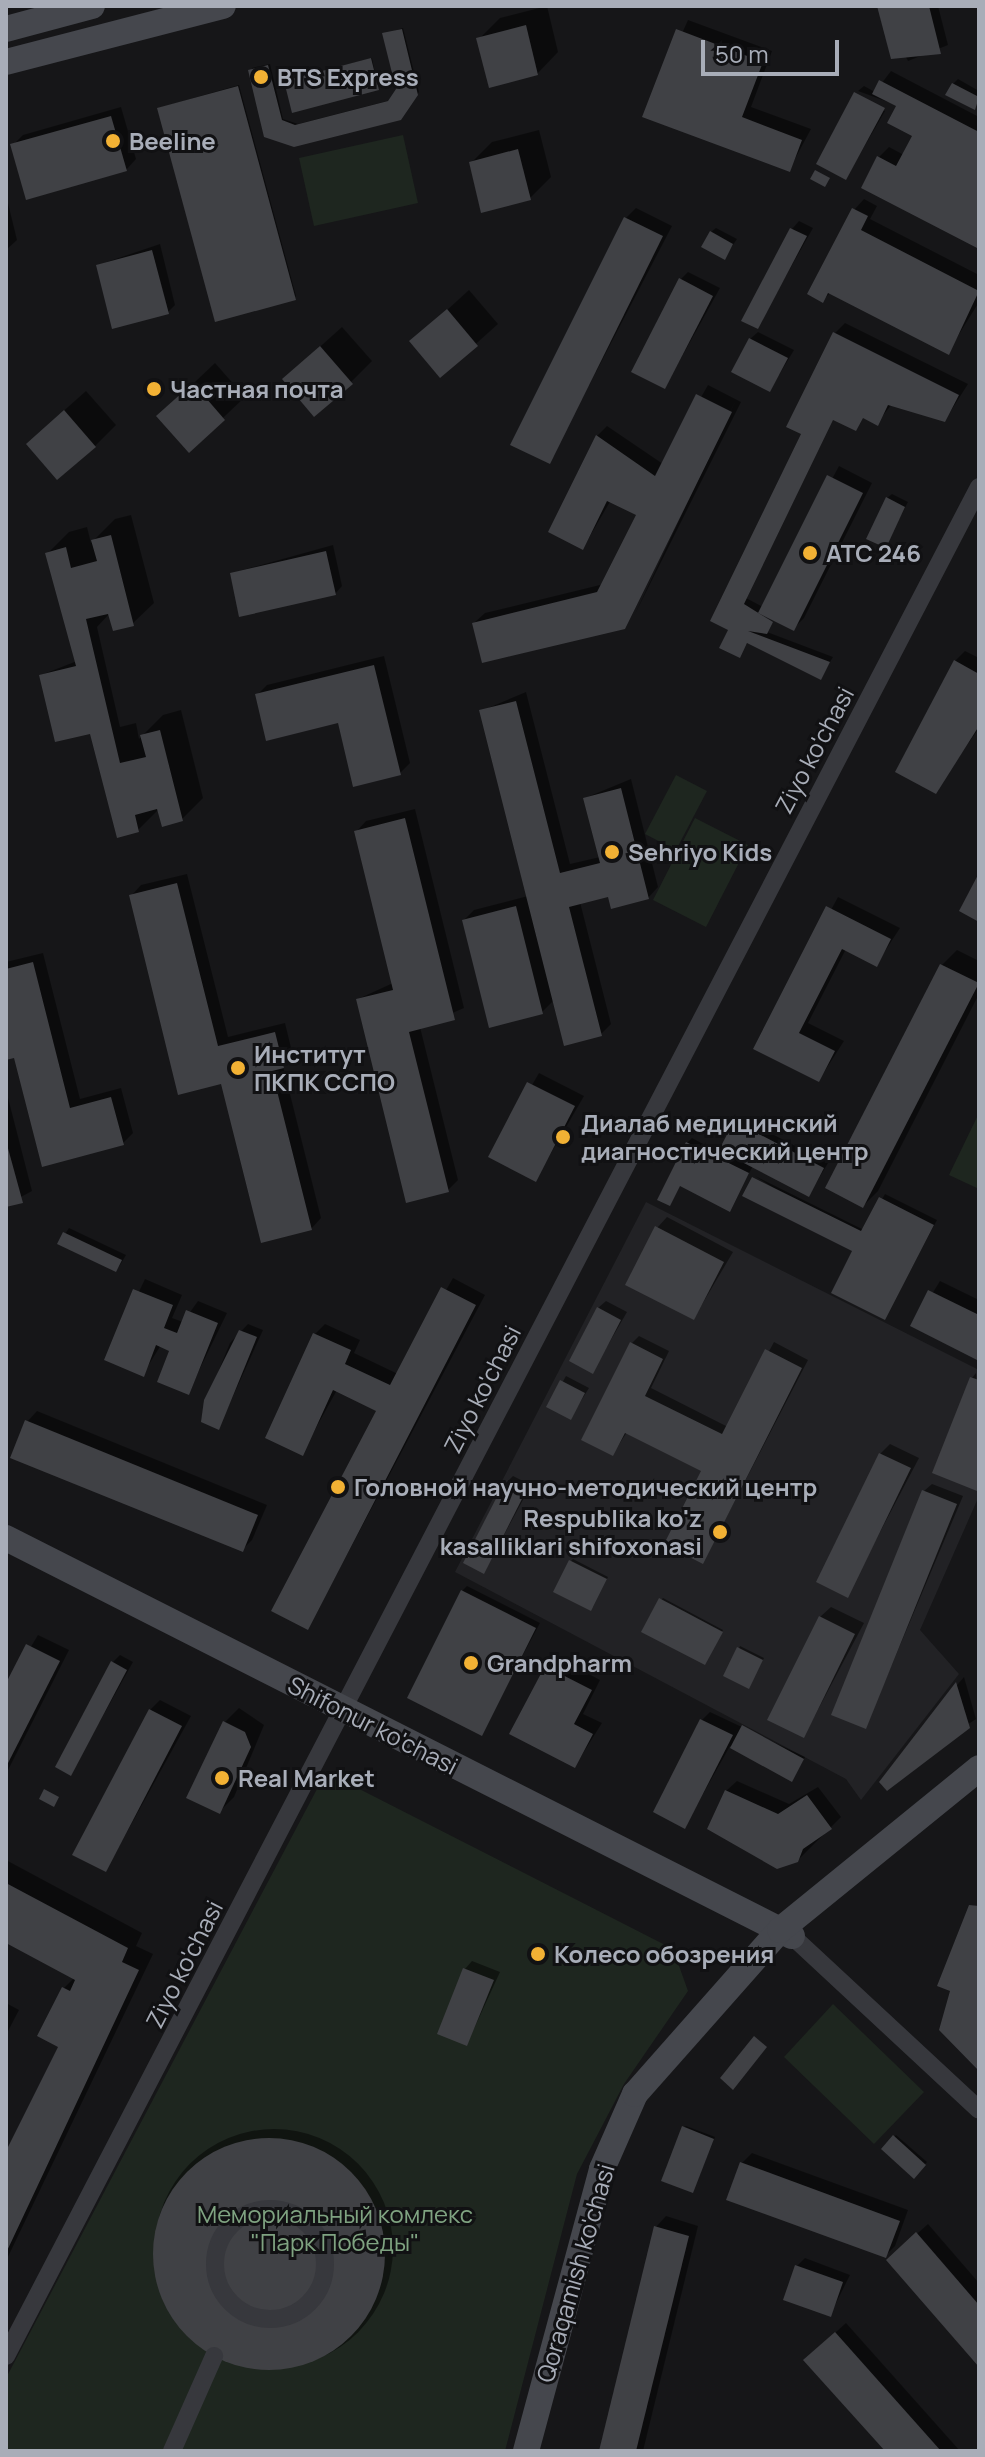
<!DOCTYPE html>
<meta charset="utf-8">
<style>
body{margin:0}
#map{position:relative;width:985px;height:2457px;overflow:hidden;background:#161618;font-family:Manrope,sans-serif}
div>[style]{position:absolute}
.built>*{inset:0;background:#222225}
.green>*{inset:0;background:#1e261f}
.shadow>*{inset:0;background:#0007}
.round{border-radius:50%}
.building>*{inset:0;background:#404145}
.street>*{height:18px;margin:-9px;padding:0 9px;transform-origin:9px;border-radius:9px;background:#37383d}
.street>.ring{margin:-9px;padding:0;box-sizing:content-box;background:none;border:18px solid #37383d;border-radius:50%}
.secondary>*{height:26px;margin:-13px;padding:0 13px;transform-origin:13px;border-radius:13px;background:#45474d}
.dots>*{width:22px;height:22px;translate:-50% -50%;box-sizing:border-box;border:4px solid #111113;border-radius:50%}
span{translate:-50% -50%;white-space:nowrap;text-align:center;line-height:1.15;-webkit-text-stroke:6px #111113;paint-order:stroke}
.poi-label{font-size:24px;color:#a8adb8;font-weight:700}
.left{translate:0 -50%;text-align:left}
.right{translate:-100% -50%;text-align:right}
.street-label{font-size:24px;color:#a8adb8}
.park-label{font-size:24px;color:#7fa381}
.frame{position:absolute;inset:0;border:8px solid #a8adb8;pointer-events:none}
.scale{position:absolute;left:701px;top:40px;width:138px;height:36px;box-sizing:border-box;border:4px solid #a8adb8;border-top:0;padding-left:10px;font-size:24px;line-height:28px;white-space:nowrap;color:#a8adb8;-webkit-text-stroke:6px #111113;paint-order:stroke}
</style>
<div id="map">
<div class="built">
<div style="clip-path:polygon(646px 1202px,979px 1370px,979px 1496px,920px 1630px,959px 1674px,861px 1800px,846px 1779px,455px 1572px)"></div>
</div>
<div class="green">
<div style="clip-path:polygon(403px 135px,418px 203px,314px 226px,299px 158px)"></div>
<div style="clip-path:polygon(676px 775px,707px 791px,676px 850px,645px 834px)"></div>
<div style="clip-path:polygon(695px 818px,748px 845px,706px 927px,653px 900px)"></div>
<div style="clip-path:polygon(979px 1113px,979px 1189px,949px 1175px)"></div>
<div style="clip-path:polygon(326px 1772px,673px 1949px,688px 1991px,624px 2084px,577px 2174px,505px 2451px,6px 2451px,6px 2378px)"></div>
<div style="clip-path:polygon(833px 2004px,924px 2092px,874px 2144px,784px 2057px)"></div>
</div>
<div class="shadow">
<div style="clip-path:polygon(547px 6px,558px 52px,537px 74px,479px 39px,500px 18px)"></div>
<div style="clip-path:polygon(879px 6px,938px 6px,948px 45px,908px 61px)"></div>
<div style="clip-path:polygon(688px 20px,772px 51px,751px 107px,811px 129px,789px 170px,645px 116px)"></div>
<div style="clip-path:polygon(403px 28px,419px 92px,402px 116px,266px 135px,252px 68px,270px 64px,283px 119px,298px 124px,391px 100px,398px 90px,385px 34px)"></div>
<div style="clip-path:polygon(372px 58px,378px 88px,286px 82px,288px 80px)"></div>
<div style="clip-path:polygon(891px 71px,979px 117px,979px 247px,878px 158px,889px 147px,904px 155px,914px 135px,899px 106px,858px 91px,864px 86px,875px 92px)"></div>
<div style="clip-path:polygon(958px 79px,979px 91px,975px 108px,953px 84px)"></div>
<div style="clip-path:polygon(239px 85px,296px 296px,294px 298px,159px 108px)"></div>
<div style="clip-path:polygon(856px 95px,885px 111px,846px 178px)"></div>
<div style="clip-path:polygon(121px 107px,136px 159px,126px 170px,13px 145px,23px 135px)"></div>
<div style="clip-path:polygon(539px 130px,551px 177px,530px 198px,471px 163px,492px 142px)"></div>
<div style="clip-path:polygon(6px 195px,17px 240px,6px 250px)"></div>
<div style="clip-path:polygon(864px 199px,877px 206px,870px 219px,979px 275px,979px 302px,948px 352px,831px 292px,823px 300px,854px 210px)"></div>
<div style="clip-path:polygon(636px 208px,672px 226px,549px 462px,626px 218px)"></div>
<div style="clip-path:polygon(799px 221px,813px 228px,757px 327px,792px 229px)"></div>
<div style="clip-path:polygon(716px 228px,737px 239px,724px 258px,711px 232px)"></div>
<div style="clip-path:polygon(160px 244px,175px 305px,168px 312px,98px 265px)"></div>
<div style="clip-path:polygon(688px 272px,720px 288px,665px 387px,681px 279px)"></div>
<div style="clip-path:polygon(469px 290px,498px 324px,440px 376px,412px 342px)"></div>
<div style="clip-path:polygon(845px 323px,968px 384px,945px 420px,892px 404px,877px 423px,841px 408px,829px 423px,746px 598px,763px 607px,839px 466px,872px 483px,804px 618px,794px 628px,756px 612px,767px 632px,833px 657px,821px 677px,748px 642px,739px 656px,722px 647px,808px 426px,834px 334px)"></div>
<div style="clip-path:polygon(342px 327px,372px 361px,351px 382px,284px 379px)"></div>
<div style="clip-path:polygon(758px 332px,794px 350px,770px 390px,750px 339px)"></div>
<div style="clip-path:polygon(215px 363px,245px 397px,189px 450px,159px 416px)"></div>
<div style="clip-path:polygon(708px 385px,741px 402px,634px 616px,735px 402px,624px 627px,474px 623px,485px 613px,604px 584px,639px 514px,611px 500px,583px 548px,550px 531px,597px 436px,607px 426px,663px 464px)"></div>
<div style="clip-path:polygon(86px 391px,116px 425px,95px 446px,50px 423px)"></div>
<div style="clip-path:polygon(892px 494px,908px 502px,885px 545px,887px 498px)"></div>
<div style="clip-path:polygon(131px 515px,154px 603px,132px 624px,110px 613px,97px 627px,120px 727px,136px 723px,139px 739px,163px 715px,181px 710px,203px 798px,182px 819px,159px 809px,138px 830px,92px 731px,41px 675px,77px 661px,48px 553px,69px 532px,87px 527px,91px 543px,115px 519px)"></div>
<div style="clip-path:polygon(333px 545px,342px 586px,335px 594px,232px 573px)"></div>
<div style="clip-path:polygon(965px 651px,979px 658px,979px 728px,935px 791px,955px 661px)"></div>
<div style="clip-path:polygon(384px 656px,410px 763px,400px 773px,340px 721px,257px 695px,267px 685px)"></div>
<div style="clip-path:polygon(526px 692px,570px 864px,600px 857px,585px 798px,631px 779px,658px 887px,648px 898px,609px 894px,580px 902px,611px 1024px,601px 1034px,555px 999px,542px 1012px,464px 920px,474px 910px,528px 896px,481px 711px)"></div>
<div style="clip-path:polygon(415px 809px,464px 1008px,420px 1027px,458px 1180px,448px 1190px,358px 999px,393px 983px,356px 832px,366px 821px)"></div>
<div style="clip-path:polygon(187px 874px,228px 1037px,285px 1023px,293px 1056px,283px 1066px,321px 1218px,311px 1229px,223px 1081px,131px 896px,141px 885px)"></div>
<div style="clip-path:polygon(838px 897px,900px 928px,876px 965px,846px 949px,808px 1023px,844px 1041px,819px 1080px,756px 1048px)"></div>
<div style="clip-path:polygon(957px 950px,979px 961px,979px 994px,878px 1191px,863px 1206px,828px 1188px,942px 965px)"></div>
<div style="clip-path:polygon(43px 953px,80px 1099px,121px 1088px,133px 1133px,123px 1143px,43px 1164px,15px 1056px,6px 1058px,6px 962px)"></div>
<div style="clip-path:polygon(539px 1073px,584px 1096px,536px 1179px,491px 1156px)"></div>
<div style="clip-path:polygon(6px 1090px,32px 1191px,6px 1205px)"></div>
<div style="clip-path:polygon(741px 1118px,828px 1163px,809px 1195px,753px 1166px,729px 1209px,680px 1184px,687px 1143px,692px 1138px,720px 1153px)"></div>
<div style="clip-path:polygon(755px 1176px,864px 1230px,885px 1194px,937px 1220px,885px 1318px,857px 1242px)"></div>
<div style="clip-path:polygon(667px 1217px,733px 1252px,694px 1318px,657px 1228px)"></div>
<div style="clip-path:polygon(69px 1228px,126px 1255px,120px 1265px,116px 1270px,59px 1243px)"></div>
<div style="clip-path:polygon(453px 1278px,485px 1295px,308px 1628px,379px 1410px,337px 1390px,302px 1453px,315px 1334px,325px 1324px,360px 1340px,354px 1353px,398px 1374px)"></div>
<div style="clip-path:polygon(145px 1279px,182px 1295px,172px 1318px,183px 1322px,198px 1301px,227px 1313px,188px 1393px,172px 1350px,161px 1345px,143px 1374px,107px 1359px)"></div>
<div style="clip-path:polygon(940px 1281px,979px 1300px,979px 1359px,913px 1325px)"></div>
<div style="clip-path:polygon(606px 1301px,627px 1312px,593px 1371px,598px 1308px)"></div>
<div style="clip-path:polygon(248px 1324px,263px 1330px,219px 1427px,207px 1399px,230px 1343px)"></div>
<div style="clip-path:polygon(639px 1336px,669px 1351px,651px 1388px,728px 1427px,774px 1342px,808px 1360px,703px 1562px,704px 1470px,627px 1432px,613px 1454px,632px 1343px)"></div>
<div style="clip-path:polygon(976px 1373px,979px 1486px,976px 1489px,972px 1378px)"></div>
<div style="clip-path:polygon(566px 1376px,589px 1388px,571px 1417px,549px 1406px)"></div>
<div style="clip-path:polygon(37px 1411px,267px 1505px,252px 1540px,242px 1550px,27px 1422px)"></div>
<div style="clip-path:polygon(890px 1444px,919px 1458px,847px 1595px,880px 1454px)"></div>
<div style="clip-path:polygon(513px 1476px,531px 1485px,484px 1572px,505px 1484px)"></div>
<div style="clip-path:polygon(932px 1484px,963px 1496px,866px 1726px,924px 1491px)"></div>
<div style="clip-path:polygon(573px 1559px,608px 1577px,593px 1607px,571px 1561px)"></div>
<div style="clip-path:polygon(467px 1586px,540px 1623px,481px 1733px,462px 1591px)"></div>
<div style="clip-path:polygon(663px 1598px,723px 1630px,706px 1661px,661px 1600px)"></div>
<div style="clip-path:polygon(831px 1607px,864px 1623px,804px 1736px,820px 1617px)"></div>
<div style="clip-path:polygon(38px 1635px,69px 1650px,6px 1774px,6px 1688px)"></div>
<div style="clip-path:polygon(740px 1646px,764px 1658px,750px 1685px,739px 1648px)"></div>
<div style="clip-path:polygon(120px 1655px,133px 1662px,71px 1773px,112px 1663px)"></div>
<div style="clip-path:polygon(557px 1657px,600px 1680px,583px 1714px,602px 1723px,575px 1766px,547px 1667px)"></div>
<div style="clip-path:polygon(964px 1677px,976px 1719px,882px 1782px,958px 1684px)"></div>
<div style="clip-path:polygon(160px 1700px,191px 1716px,106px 1870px,150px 1710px)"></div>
<div style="clip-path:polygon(239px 1708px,264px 1725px,234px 1797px,219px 1812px,224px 1723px)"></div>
<div style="clip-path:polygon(710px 1712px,805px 1757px,792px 1780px,730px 1746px,685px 1826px,702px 1720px)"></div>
<div style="clip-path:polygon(737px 1781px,789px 1804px,818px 1787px,841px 1817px,797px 1861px,726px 1791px)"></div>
<div style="clip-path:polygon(6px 1860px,142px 1933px,136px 1946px,153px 1954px,6px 2261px,6px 2156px,61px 2046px,64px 1988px,74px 1978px,6px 1941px)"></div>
<div style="clip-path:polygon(472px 1961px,500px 1972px,467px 2044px,465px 1969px)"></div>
<div style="clip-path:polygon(6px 2003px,19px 2010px,6px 2035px)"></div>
<div style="clip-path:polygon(686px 2126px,715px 2137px,693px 2191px,684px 2127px)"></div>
<div class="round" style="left:155px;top:2129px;width:238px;height:238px"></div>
<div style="clip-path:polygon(896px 2135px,927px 2162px,914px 2176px,884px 2148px)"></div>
<div style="clip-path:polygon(752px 2153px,908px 2210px,895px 2246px,885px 2256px,742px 2163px)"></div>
<div style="clip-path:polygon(666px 2216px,698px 2226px,643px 2451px,601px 2451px,656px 2227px)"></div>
<div style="clip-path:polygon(928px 2224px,979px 2283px,979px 2364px,899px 2250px)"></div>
<div style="clip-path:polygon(805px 2258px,850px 2275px,830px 2315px,797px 2266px)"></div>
<div style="clip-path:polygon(846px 2323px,960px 2451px,887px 2451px,816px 2350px)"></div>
</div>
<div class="building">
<div style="clip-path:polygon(877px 6px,929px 6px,941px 54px,891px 59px)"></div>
<div style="clip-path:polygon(526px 25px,538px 75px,489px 88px,476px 38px)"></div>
<div style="clip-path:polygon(402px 29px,418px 95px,401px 120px,294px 147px,264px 137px,248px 70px,268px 65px,282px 120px,295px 125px,388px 101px,396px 89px,382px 33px)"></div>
<div style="clip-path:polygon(676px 29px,763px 62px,742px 117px,802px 140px,790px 172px,642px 117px)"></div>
<div style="clip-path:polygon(371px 58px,379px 90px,292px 113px,284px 81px)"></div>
<div style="clip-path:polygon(879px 80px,979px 132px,979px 249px,861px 188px,877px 156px,896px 166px,912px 136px,887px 123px,896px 106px,872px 94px)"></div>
<div style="clip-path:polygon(952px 83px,979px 97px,975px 110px,945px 95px)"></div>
<div style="clip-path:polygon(238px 86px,296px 300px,215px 322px,157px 108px)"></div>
<div style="clip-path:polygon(854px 92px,885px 108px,846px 180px,816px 164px)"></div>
<div style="clip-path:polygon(111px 116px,127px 171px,26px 200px,10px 144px)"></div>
<div style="clip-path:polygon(518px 149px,531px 200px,481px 213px,469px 162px)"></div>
<div style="clip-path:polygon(815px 170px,830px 178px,825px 187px,810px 179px)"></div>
<div style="clip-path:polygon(852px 208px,868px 216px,861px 230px,979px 291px,949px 355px,828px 293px,823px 303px,807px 294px)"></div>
<div style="clip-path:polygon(624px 217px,663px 236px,550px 464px,510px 445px)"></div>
<div style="clip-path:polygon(790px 228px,807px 236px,758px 329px,741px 321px)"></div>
<div style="clip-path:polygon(710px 231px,733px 244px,725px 260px,701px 247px)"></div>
<div style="clip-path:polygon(152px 250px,169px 314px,112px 329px,96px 265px)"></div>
<div style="clip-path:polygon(679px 278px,713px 296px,665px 389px,631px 372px)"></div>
<div style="clip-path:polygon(447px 309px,478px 346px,440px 378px,409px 341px)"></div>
<div style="clip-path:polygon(833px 332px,959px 395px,945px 422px,888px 405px,878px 426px,863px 418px,856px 431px,833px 420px,744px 604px,773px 622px,767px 634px,748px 631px,830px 662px,821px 680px,747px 643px,740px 658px,719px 648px,728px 630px,710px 621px,801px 434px,786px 427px)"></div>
<div style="clip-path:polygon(749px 338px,788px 358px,770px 392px,731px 372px)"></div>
<div style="clip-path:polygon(320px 346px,353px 384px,314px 417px,282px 379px)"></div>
<div style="clip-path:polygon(193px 383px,225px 420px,189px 453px,156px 416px)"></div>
<div style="clip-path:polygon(696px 394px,732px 412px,625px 629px,482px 663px,472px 623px,597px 592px,636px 515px,607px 501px,583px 550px,548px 532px,596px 435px,655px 476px)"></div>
<div style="clip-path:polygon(64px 410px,96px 447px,57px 480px,26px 444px)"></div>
<div style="clip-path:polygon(827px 475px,863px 493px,794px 631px,758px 613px)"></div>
<div style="clip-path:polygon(886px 497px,905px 507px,886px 548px,866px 539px)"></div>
<div style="clip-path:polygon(111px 535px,134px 626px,113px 631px,108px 614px,86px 619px,120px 763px,146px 757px,140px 735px,160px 730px,183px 821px,162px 827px,157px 809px,135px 815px,139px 832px,117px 838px,90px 734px,55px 742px,39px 675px,76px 666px,45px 553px,66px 547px,71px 568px,97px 561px,91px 540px)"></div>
<div style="clip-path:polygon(326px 551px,336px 595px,239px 617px,230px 573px)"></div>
<div style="clip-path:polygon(954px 660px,979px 674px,979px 726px,936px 794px,895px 772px)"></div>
<div style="clip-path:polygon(374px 665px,401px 775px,353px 787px,338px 723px,266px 741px,255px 694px)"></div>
<div style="clip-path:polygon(516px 701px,560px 873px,600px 863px,583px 798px,621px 788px,649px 899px,611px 909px,608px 897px,569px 907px,602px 1036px,564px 1046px,479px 710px)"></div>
<div style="clip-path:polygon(405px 818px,455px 1020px,409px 1032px,449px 1192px,406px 1203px,356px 999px,393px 990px,354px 831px)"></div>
<div style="clip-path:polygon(979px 873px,979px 922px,959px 911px)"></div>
<div style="clip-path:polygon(177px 883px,218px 1046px,275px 1032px,284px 1068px,272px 1071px,312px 1230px,261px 1243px,221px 1084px,178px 1095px,129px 895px)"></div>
<div style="clip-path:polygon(516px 906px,543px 1014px,489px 1028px,462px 920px)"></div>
<div style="clip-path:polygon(826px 906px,891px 939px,877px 967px,842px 949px,799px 1033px,835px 1051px,819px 1082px,753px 1049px)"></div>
<div style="clip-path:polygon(33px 962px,70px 1108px,111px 1097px,124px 1145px,42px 1167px,14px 1058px,6px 1060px,6px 969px)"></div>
<div style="clip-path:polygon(940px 964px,979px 983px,863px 1208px,825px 1188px)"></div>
<div style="clip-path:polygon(527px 1082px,575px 1106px,536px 1182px,488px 1157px)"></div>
<div style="clip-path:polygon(734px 1121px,824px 1168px,809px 1197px,719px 1150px)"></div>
<div style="clip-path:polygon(6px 1141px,23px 1203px,6px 1207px)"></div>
<div style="clip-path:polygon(686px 1142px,749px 1173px,730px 1212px,680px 1186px,670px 1206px,657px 1200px)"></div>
<div style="clip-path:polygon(752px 1177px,861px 1231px,879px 1197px,934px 1225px,885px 1320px,831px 1293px,852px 1251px,742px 1196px)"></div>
<div style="clip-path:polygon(655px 1226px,724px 1262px,694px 1320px,625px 1285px)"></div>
<div style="clip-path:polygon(63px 1232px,122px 1260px,116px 1272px,57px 1244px)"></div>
<div style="clip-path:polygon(441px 1287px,476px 1305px,308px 1630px,271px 1611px,376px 1411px,333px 1390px,303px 1456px,265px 1438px,313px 1333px,351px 1350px,345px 1364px,390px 1385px)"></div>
<div style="clip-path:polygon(133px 1289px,173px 1305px,164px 1328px,177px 1333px,186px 1310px,218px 1323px,189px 1395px,157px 1382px,169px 1351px,156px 1345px,144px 1377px,104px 1360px)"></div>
<div style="clip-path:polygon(928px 1290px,979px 1315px,979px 1361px,910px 1326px)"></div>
<div style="clip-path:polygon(597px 1307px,621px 1320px,593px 1374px,569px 1361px)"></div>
<div style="clip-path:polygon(239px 1330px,257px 1337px,219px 1430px,201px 1422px,204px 1400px)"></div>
<div style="clip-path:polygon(630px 1342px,663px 1359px,645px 1396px,722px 1434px,765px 1349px,802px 1368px,703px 1564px,664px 1544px,701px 1471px,625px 1433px,613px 1456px,581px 1440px)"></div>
<div style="clip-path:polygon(970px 1377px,979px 1380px,977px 1491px,932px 1473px)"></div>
<div style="clip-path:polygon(560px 1380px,585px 1393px,571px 1420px,546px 1407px)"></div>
<div style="clip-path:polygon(25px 1420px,258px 1515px,243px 1552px,10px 1458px)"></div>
<div style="clip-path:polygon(879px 1453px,911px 1468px,848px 1598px,816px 1582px)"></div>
<div style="clip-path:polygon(504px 1483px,525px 1493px,484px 1574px,463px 1563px)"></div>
<div style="clip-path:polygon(922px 1490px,957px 1504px,866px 1729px,831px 1715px)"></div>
<div style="clip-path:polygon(569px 1560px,607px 1579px,591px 1611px,553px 1592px)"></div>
<div style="clip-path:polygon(461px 1590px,536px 1628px,482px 1736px,407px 1698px)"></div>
<div style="clip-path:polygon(659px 1598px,723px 1632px,705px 1665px,641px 1632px)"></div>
<div style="clip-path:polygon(819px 1616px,855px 1634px,804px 1738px,767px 1720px)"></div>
<div style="clip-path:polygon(26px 1644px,60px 1661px,6px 1767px,6px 1683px)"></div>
<div style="clip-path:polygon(737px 1647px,763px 1660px,749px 1689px,723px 1676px)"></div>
<div style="clip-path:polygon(111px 1661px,127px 1670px,71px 1776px,55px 1767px)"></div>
<div style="clip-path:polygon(545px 1666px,592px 1690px,574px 1724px,593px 1734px,575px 1768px,509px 1734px)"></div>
<div style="clip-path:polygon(956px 1682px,970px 1728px,887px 1791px,879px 1782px)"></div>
<div style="clip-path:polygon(149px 1709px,182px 1726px,106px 1872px,72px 1855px)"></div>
<div style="clip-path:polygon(700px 1719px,733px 1735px,685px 1829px,653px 1812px)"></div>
<div style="clip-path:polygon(223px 1721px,245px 1732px,251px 1747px,220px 1814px,186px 1798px)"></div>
<div style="clip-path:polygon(742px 1725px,804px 1759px,792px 1782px,730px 1748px)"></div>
<div style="clip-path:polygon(44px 1789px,59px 1797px,54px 1807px,39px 1799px)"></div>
<div style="clip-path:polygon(725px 1790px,778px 1814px,807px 1795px,832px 1829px,803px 1849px,798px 1862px,777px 1869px,707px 1829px)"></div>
<div style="clip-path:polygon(6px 1883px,128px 1948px,122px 1962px,139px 1970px,6px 2253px,6px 2151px,58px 2047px,37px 2036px,62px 1987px,70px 1991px,75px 1980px,6px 1943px)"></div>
<div style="clip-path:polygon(969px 1905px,979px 1906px,979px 2071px,939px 2030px,950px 1991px,937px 1986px)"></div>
<div style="clip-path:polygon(463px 1968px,494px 1980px,467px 2046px,437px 2034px)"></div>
<div style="clip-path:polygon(754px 2036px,767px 2047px,733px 2090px,720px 2078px)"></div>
<div style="clip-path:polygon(682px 2126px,714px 2139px,693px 2193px,661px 2181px)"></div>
<div style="clip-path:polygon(893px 2135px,926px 2165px,914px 2179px,881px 2149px)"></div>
<div class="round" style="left:153px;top:2138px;width:232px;height:232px"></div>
<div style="clip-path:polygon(740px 2162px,900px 2221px,886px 2258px,726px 2200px)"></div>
<div style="clip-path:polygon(654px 2226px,689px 2236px,636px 2451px,599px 2451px)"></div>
<div style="clip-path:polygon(916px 2232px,979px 2305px,979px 2367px,886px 2260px)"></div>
<div style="clip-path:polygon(795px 2265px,843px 2282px,831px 2317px,783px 2300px)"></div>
<div style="clip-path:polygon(835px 2332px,941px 2451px,885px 2451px,803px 2360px)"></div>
</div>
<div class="street">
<div style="left:792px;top:1936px;width:255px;rotate:42.9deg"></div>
<div class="ring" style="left:215px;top:2209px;width:92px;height:92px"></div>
<div style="left:6px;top:2356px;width:2107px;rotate:-62.5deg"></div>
<div style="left:172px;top:2451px;width:104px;rotate:-66.1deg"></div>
</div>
<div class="secondary">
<div style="left:6px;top:29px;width:89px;rotate:-15deg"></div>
<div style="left:6px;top:62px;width:224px;rotate:-14.5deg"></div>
<div style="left:6px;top:1538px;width:881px;rotate:26.86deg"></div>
<div style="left:526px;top:2451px;width:292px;rotate:-74.9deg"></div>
<div style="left:602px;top:2169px;width:82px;rotate:-66.3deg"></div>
<div style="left:635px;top:2094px;width:219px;rotate:-48.5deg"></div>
<div style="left:780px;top:1930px;width:257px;rotate:-39.1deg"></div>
</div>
<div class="dots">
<div style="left:261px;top:77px;background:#f2b134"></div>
<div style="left:113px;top:141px;background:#f2b134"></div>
<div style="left:154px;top:389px;background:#f2b134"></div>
<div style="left:810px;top:553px;background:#f2b134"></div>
<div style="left:612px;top:852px;background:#f2b134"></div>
<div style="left:238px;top:1068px;background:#f2b134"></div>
<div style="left:563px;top:1137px;background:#f2b134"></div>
<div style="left:338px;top:1487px;background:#f2b134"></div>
<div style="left:720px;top:1532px;background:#f2b134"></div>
<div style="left:471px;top:1663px;background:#f2b134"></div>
<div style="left:222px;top:1778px;background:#f2b134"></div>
<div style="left:538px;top:1954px;background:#f2b134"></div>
</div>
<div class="poi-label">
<span class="left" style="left:277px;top:77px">BTS Express</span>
<span class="left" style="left:129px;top:141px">Beeline</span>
<span class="left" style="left:170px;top:389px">Частная почта</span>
<span class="left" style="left:826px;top:553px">АТС 246</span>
<span class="left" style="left:628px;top:852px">Sehriyo Kids</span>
<span class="left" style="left:254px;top:1068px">Институт<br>ПКПК ССПО</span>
<span class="left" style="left:581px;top:1137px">Диалаб медицинский<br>диагностический центр</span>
<span class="left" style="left:354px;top:1487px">Головной научно-методический центр</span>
<span class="right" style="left:702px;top:1532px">Respublika ko'z<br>kasalliklari shifoxonasi</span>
<span class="left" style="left:487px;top:1663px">Grandpharm</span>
<span class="left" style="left:238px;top:1778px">Real Market</span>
<span class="left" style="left:554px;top:1954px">Колесо обозрения</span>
</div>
<div class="street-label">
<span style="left:814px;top:750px;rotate:-62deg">Ziyo ko'chasi</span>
<span style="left:482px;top:1389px;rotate:-63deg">Ziyo ko'chasi</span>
<span style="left:373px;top:1725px;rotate:27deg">Shifonur ko'chasi</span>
<span style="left:184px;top:1964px;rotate:-63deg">Ziyo ko'chasi</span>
<span style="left:575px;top:2273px;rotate:-74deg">Qoraqamish ko'chasi</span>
</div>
<div class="park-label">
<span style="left:335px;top:2228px">Мемориальный комлекс<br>"Парк Победы"</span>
</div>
<div class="frame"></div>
<div class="scale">50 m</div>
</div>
